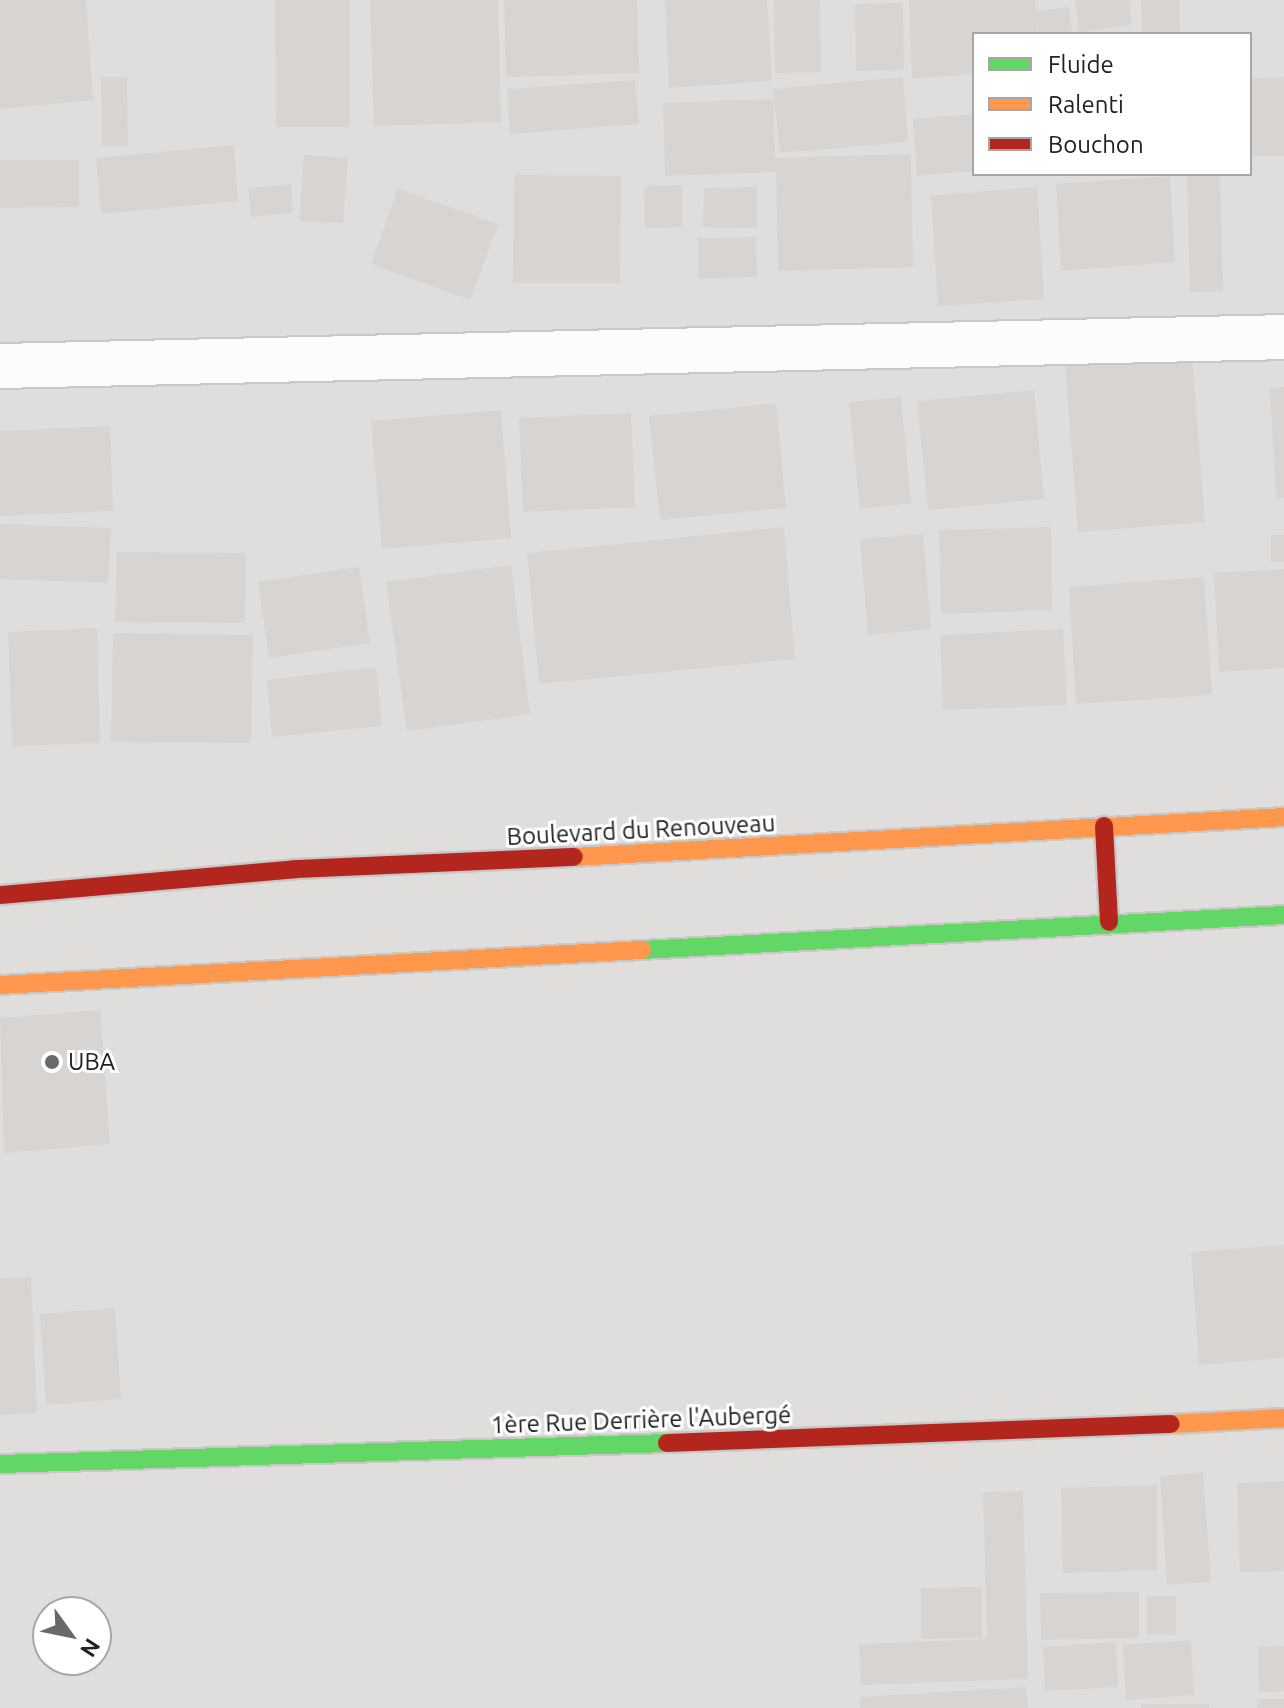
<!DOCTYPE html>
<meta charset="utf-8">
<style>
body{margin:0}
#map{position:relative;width:1284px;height:1708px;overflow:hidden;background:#f0eeeb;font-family:Ubuntu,sans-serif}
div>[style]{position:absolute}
.residential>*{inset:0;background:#dfdedc}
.building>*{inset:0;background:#d7d4d2}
.roads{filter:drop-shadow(2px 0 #c9c8c7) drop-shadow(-2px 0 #c9c8c7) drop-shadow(0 2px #c9c8c7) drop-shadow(0 -2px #c9c8c7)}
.street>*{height:44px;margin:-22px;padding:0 22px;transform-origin:22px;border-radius:22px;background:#fdfcfc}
.fast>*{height:18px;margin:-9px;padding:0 9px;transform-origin:9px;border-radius:9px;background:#63d668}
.slow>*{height:18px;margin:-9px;padding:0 9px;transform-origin:9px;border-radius:9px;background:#ff974d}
.jam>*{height:18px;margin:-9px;padding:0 9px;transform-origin:9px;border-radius:9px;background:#b3261e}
.dots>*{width:22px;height:22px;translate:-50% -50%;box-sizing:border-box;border:4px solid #fff;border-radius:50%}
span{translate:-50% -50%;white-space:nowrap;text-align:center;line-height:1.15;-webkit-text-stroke:6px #fff;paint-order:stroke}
.street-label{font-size:24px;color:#222}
.poi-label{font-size:24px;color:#222}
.left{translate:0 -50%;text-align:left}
.legend{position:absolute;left:972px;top:32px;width:280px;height:144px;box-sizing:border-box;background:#fff;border:2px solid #a7a7a7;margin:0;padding:10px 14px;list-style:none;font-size:24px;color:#222}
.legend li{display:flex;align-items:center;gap:16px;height:40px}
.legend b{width:40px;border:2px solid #a7a7a7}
.north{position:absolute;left:32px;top:1596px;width:80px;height:80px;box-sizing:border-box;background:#fff;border:2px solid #a7a7a7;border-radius:50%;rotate:123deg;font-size:22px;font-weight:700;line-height:32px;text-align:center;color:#222}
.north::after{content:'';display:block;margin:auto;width:28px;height:36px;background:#6a6968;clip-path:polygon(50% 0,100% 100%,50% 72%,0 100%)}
</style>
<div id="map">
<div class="residential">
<div style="clip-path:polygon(evenodd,0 0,1284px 0,1284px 1708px,0 1708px,0 0,974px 34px,1250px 34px,1250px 174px,974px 174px,974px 34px,0 0,48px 1612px,96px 1612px,96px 1660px,48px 1660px,48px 1612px)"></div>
</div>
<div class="building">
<div style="clip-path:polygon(0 0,86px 0,93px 100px,0 109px)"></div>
<div style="clip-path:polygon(275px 0,350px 0,350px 127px,276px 127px)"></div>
<div style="clip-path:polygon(370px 0,498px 0,501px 122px,374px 126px)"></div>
<div style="clip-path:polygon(504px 0,637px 0,639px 73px,506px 77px)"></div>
<div style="clip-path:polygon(665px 0,767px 0,772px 81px,669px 88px)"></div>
<div style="clip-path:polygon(774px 0,820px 0,821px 72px,775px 73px)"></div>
<div style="clip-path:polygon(909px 0,1035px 0,1036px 11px,1069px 7px,1072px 34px,1039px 34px,1036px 16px,1038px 34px,974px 34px,974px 74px,912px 79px)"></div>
<div style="clip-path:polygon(1075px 0,1129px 0,1132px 25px,1079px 32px)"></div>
<div style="clip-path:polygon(1141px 0,1179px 0,1180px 34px,1142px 34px)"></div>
<div style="clip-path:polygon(903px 3px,904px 70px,856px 71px,855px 4px)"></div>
<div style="clip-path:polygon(101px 77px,127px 77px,128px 147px,102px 146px)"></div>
<div style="clip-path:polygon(903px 77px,908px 142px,780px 153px,773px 89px)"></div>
<div style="clip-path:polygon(1284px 77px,1284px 156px,1250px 156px,1250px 78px)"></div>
<div style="clip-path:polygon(635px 80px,639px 124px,510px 134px,507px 89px)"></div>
<div style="clip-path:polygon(773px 99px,775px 158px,911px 154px,913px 267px,778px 271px,776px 172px,665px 176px,663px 103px)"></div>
<div style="clip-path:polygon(974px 114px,974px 171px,917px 176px,913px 119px)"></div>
<div style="clip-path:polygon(234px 145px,238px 201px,101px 214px,96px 158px)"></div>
<div style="clip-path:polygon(304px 155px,348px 158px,343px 223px,299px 221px)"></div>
<div style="clip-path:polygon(0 160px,79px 160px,79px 207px,0 208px)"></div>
<div style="clip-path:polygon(1187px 174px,1220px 174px,1223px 291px,1190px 292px)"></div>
<div style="clip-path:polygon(514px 175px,621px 176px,620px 283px,513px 283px)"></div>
<div style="clip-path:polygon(1170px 176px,1175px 262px,1061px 271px,1056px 184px)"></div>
<div style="clip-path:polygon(291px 184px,293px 213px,251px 217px,248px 188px)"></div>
<div style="clip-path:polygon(682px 185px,682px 227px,645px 228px,644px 186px)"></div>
<div style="clip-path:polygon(757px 187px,757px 228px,703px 227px,704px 188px)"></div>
<div style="clip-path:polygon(1037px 187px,1044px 299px,938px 306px,931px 196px)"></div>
<div style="clip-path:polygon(398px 189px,498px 224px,470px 300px,371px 264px)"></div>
<div style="clip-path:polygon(756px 237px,757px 277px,698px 279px,698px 238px)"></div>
<div style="clip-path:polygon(1192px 356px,1205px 522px,1078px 532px,1065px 366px)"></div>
<div style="clip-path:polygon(1284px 387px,1284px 498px,1276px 498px,1270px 388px)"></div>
<div style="clip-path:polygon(1034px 390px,1044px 499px,928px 510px,917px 401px)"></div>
<div style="clip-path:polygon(901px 397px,911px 503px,860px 509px,849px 402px)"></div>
<div style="clip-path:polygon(776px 403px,786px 508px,660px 520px,649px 416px)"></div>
<div style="clip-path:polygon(501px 410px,511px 538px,382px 549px,371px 421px)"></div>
<div style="clip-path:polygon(631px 413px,635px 507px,523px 512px,519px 418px)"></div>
<div style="clip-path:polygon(110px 426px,113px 511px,0 516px,0 431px)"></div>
<div style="clip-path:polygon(0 524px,111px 528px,108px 583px,0 579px)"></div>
<div style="clip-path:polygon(784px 527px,795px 659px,539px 684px,527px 553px)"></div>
<div style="clip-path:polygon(1051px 527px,1052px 610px,941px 614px,939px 530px)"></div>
<div style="clip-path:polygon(923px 534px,931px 629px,868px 635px,860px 539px)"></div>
<div style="clip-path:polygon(1271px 535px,1284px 535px,1284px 562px,1271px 562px)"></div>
<div style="clip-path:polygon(117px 552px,246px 553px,245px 623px,115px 622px)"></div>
<div style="clip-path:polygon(511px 565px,530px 714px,407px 731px,386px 582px)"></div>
<div style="clip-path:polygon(359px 567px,370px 643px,269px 658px,258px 582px)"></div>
<div style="clip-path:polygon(1284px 569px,1284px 668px,1219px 672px,1214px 573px)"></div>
<div style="clip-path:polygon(1204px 577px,1212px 695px,1076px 704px,1069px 587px)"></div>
<div style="clip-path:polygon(97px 628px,100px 743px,12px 746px,8px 632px)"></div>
<div style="clip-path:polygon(1063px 629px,1067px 705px,943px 710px,940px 635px)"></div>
<div style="clip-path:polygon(113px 633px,253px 635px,251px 743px,111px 742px)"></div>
<div style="clip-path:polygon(376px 667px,382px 726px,272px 737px,267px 680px)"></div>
<div style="clip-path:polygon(100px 1010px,110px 1144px,4px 1153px,0 1018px)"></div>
<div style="clip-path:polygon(1284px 1245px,1284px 1358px,1199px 1365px,1191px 1252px)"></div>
<div style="clip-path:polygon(31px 1277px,37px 1413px,0 1415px,0 1278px)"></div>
<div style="clip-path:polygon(115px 1308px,121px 1399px,46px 1405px,40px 1314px)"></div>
<div style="clip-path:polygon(1203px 1472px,1211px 1582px,1167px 1585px,1160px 1476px)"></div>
<div style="clip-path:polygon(1284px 1481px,1284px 1571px,1240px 1572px,1237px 1483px)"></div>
<div style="clip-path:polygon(1157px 1485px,1157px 1570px,1063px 1573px,1061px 1488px)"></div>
<div style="clip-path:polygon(1023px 1491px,1028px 1679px,861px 1685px,859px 1644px,987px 1639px,983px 1492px)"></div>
<div style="clip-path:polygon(982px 1587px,982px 1638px,921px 1639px,921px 1588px)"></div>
<div style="clip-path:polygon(1139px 1592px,1139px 1638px,1041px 1640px,1040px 1593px)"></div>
<div style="clip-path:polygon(1147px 1596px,1176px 1596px,1176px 1635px,1147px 1634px)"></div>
<div style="clip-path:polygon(1191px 1640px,1194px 1695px,1126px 1700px,1123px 1645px)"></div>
<div style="clip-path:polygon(1116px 1642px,1118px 1687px,1045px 1691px,1043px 1647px)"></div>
<div style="clip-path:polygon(1284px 1646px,1284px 1691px,1259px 1692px,1258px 1647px)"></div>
<div style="clip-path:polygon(1026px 1687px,1028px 1708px,860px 1708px,860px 1697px)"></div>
<div style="clip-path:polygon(1257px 1699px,1284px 1699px,1284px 1708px,1257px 1708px)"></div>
<div style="clip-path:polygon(1141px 1704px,1209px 1704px,1209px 1708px,1141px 1708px)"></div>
</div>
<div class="roads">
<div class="street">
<div style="left:0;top:366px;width:1284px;rotate:-1.29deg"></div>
</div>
<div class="fast">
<div style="left:642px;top:950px;width:643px;rotate:-3.12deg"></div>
<div style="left:0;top:1464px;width:667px;rotate:-1.8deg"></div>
</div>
<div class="slow">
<div style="left:574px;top:857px;width:711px;rotate:-3.22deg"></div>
<div style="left:0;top:985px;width:643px;rotate:-3.12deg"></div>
<div style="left:1171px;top:1424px;width:113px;rotate:-3deg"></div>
</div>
<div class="jam">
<div style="left:1104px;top:826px;width:96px;rotate:87deg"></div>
<div style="left:0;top:895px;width:296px;rotate:-5deg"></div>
<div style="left:295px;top:869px;width:279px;rotate:-2.5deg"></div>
<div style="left:667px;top:1443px;width:504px;rotate:-2.16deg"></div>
</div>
</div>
<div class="dots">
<div style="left:52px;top:1062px;background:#6a6968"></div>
</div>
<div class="street-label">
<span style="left:641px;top:830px;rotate:-3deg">Boulevard du Renouveau</span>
<span style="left:641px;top:1420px;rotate:-2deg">1ère Rue Derrière l'Aubergé</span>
</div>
<div class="poi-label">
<span class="left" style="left:68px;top:1062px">UBA</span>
</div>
<ul class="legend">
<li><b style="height:10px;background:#63d668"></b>Fluide</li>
<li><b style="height:10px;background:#ff974d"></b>Ralenti</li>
<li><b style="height:10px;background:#b3261e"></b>Bouchon</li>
</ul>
<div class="north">N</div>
</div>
